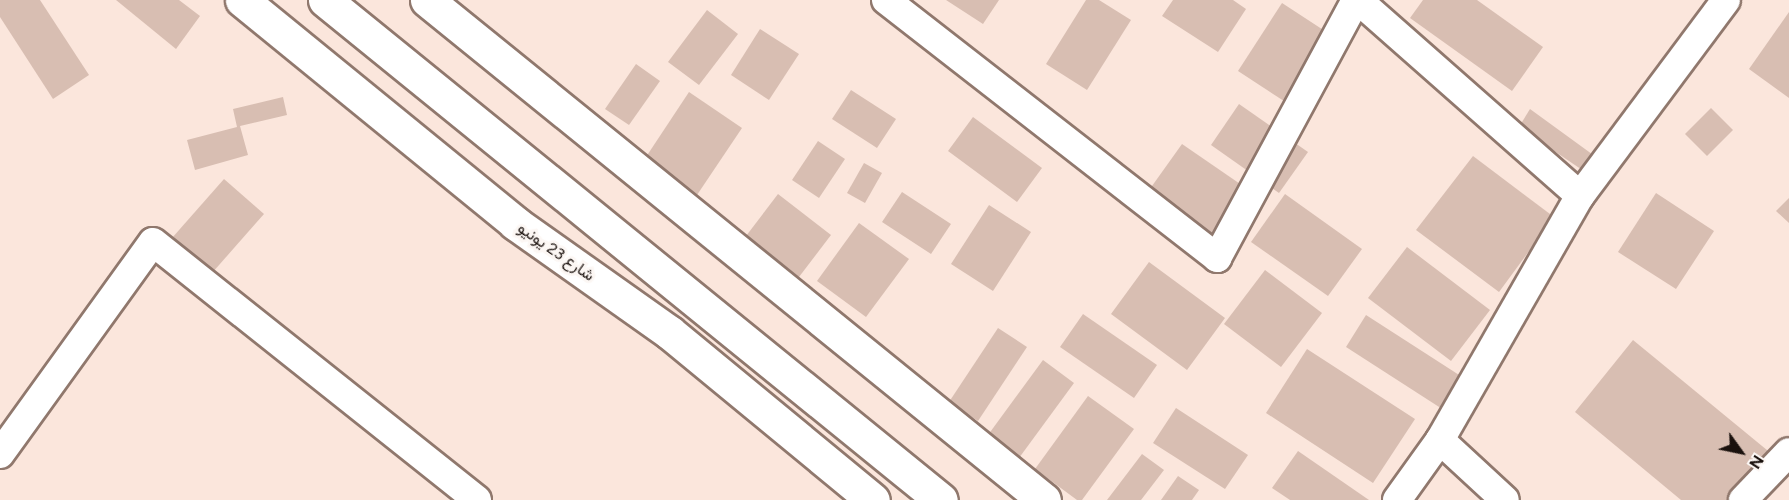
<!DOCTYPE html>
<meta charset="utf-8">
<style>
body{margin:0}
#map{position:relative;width:1789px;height:500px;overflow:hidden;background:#fbe6dc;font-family:Figtree,Vazirmatn,sans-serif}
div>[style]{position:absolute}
.building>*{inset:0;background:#d8beb2}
.roads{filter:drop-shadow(2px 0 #90786d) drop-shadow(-2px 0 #90786d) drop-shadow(0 2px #90786d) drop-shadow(0 -2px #90786d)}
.minor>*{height:28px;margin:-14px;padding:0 14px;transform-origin:14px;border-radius:14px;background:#fff}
.tertiary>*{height:33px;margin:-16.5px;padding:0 16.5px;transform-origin:16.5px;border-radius:16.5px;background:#fff}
span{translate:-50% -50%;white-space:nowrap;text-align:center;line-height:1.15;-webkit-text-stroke:6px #fcf7f4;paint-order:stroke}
.street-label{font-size:16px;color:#1a110d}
.north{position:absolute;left:1711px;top:422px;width:60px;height:60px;-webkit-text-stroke:4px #fcf7f4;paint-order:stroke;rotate:123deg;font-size:16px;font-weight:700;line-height:24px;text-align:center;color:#1a110d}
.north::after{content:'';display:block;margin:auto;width:21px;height:27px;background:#1a110d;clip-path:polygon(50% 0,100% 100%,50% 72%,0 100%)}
</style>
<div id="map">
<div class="building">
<div style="clip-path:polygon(0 0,40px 0,89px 75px,53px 99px,0 17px)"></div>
<div style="clip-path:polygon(116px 0,179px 0,200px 16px,176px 49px)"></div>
<div style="clip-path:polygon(946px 0,999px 0,983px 24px)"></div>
<div style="clip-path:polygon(1086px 0,1099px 0,1131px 20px,1087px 90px,1046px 64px)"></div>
<div style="clip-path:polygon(1173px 0,1233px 0,1246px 9px,1218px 52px,1162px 16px)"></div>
<div style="clip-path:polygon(1423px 0,1477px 0,1543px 47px,1512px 91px,1410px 18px)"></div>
<div style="clip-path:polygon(1282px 3px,1331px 35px,1287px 103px,1238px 71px)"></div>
<div style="clip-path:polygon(707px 10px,738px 34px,699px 85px,668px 62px)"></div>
<div style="clip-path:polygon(1789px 12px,1789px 98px,1749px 69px)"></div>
<div style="clip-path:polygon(760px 29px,799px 54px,769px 100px,731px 75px)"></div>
<div style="clip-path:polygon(636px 64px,660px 81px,629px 125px,605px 109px)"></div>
<div style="clip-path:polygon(851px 90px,896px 119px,877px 148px,832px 119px)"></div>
<div style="clip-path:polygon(689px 92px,742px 128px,697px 195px,644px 160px)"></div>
<div style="clip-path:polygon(283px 97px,287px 115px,240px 126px,248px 155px,195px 170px,187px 140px,237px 127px,233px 109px)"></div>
<div style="clip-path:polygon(1239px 104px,1308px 152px,1279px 193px,1211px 145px)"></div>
<div style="clip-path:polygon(1711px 108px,1733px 130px,1707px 156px,1685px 134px)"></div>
<div style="clip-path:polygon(1530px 109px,1607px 165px,1597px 180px,1519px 127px)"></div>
<div style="clip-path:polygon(973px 117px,1042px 168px,1017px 202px,948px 151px)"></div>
<div style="clip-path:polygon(818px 141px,845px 159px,819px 198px,792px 180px)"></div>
<div style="clip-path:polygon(1182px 144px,1246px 188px,1211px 238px,1147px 193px)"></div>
<div style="clip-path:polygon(1473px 156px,1554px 217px,1499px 292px,1416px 230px)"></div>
<div style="clip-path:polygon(864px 163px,882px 173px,865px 203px,847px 193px)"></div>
<div style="clip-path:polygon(224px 179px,264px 214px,212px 273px,172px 238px)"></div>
<div style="clip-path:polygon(902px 192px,951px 224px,931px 254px,882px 222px)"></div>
<div style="clip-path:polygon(1656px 193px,1714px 231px,1676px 289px,1618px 252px)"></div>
<div style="clip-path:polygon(778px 194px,831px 235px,799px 277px,746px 236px)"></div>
<div style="clip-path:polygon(1285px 194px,1362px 249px,1328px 296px,1251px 242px)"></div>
<div style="clip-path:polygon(1789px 198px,1789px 223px,1776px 211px)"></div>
<div style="clip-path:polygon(989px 205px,1031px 232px,993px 291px,951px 264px)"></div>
<div style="clip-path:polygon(859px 223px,909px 259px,866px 317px,817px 281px)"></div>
<div style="clip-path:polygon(1407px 247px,1490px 310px,1451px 361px,1368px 298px)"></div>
<div style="clip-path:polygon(1149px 262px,1225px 318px,1187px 370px,1111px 314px)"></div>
<div style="clip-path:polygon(1265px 270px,1322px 313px,1281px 367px,1224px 324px)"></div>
<div style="clip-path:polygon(1083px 314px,1157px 365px,1134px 398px,1060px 347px)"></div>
<div style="clip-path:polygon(1366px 315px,1470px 382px,1450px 414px,1346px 347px)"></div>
<div style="clip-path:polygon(998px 328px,1027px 347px,978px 421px,949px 402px)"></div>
<div style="clip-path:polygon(1633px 340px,1773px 455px,1736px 500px,1681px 500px,1575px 412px)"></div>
<div style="clip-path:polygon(1307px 349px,1415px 419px,1373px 483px,1266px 413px)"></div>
<div style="clip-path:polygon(1043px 360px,1074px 383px,1019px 458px,988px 435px)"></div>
<div style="clip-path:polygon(1088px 396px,1134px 429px,1082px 500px,1077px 500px,1035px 469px)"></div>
<div style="clip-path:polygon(1176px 408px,1248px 455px,1225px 489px,1153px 443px)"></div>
<div style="clip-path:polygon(1298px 451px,1369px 500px,1290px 500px,1272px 488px)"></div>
<div style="clip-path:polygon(1142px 454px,1164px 470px,1141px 500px,1107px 500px)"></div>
<div style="clip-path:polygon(1178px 476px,1199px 490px,1192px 500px,1161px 500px)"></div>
</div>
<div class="roads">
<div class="minor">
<div style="left:886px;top:0;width:420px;rotate:37.9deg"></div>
<div style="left:1217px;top:258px;width:293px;rotate:-61.7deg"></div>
<div style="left:1358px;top:0;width:296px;rotate:41.4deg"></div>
<div style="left:1440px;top:440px;width:88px;rotate:42.7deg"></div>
<div style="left:0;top:454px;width:261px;rotate:-54.2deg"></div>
<div style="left:153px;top:242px;width:414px;rotate:38.5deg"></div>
<div style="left:1397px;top:500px;width:74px;rotate:-54.4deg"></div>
<div style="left:1440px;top:440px;width:281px;rotate:-60.2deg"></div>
<div style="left:1580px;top:196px;width:244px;rotate:-53.3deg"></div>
<div style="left:1743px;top:500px;width:66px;rotate:-46.2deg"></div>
</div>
<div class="tertiary">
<div style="left:242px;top:0;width:353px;rotate:39.2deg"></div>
<div style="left:515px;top:223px;width:189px;rotate:35.3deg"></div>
<div style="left:669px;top:332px;width:264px;rotate:39.5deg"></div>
<div style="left:325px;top:0;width:793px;rotate:39.07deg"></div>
<div style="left:427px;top:0;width:794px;rotate:39.02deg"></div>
</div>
</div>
<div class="street-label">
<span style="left:556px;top:252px;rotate:35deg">شارع 23 يونيو</span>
</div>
<div class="north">N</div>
</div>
